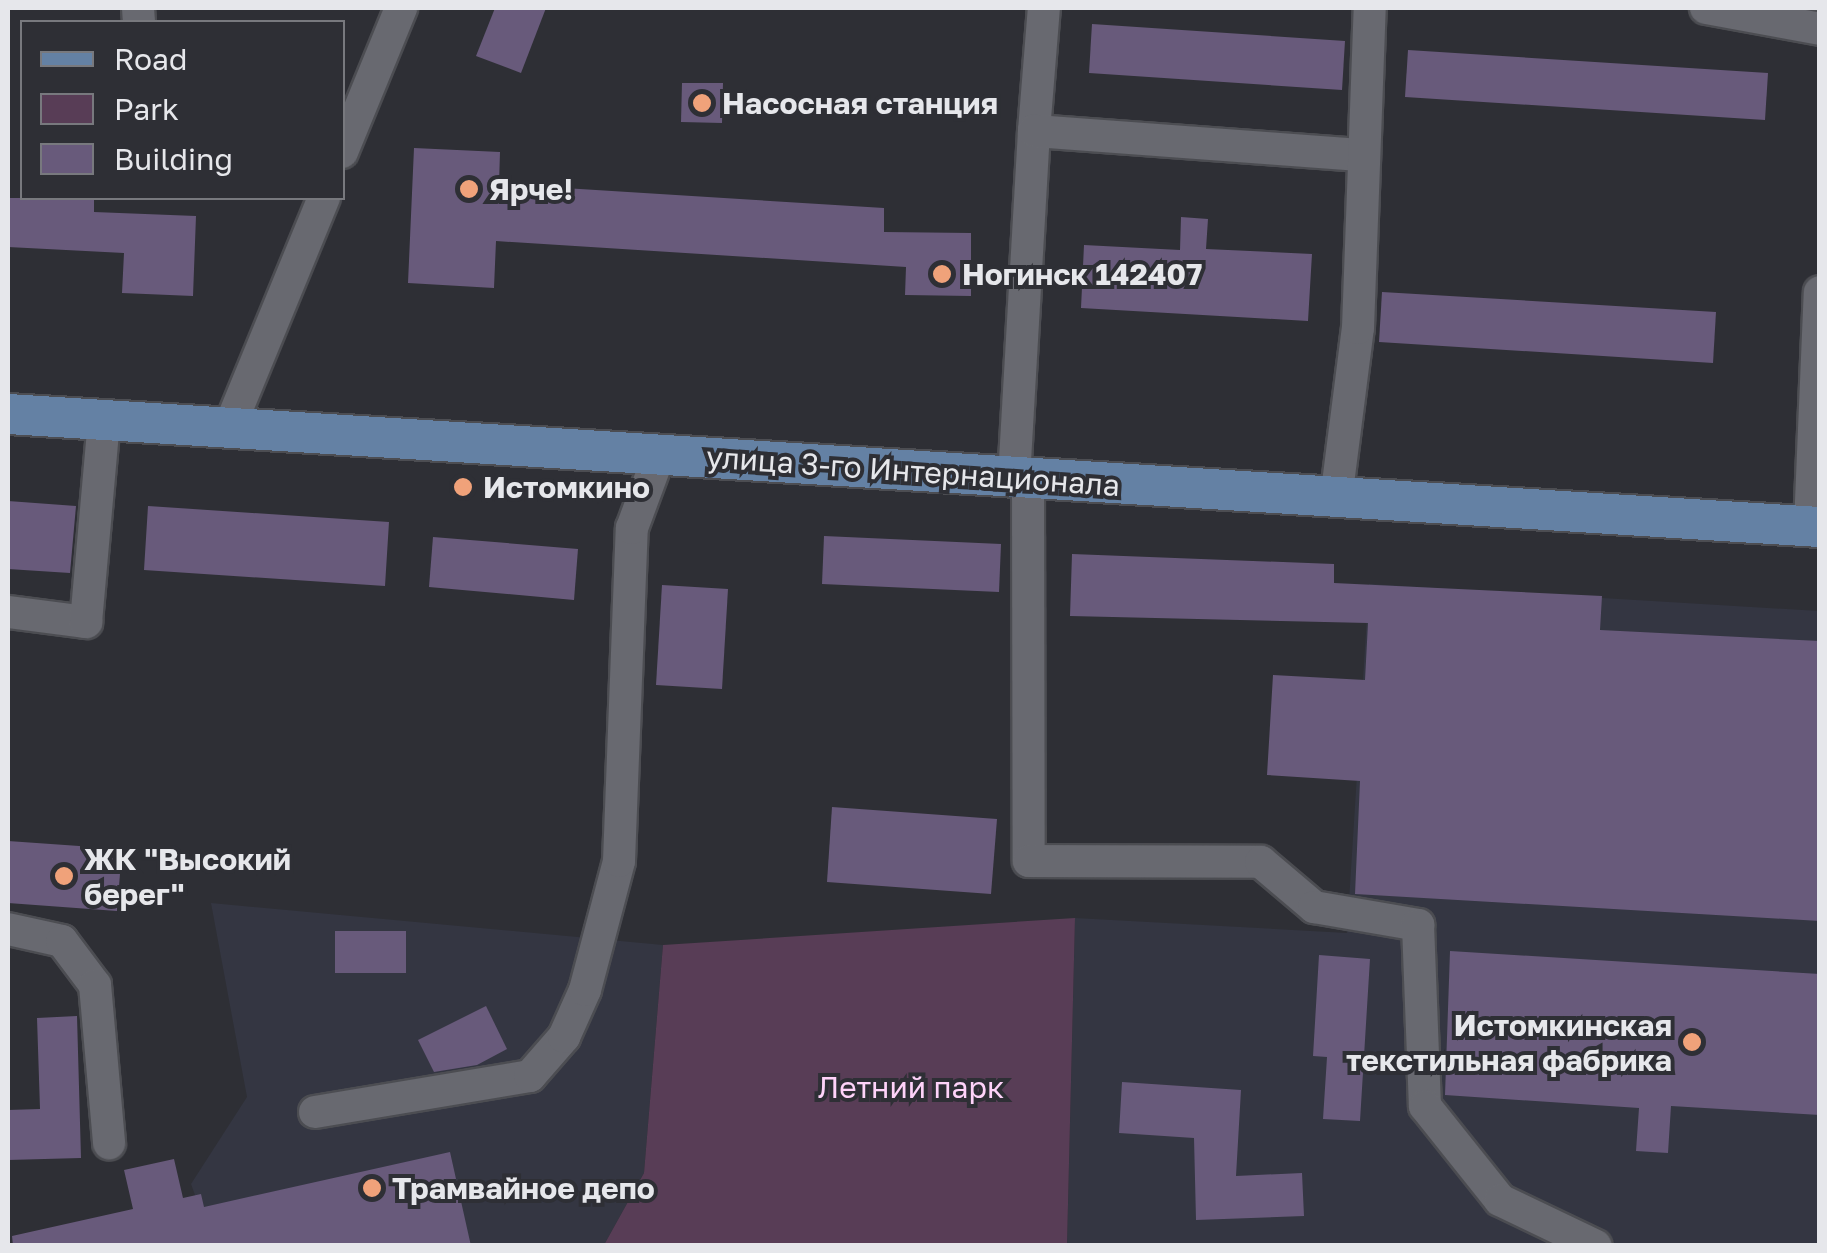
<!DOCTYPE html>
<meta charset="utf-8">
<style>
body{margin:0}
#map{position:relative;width:1827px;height:1253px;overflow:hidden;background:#2e2f35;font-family:"Golos Text",sans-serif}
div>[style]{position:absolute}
.built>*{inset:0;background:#343642}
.green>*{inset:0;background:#583d56}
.building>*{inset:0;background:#685a7b}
.roads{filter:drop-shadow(2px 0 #4c4d52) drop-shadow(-2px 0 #4c4d52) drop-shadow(0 2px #4c4d52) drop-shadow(0 -2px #4c4d52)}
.minor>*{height:32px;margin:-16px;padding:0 16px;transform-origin:16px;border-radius:16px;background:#686970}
.major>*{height:40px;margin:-20px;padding:0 20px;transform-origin:20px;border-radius:20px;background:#6481a4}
.dots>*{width:28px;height:28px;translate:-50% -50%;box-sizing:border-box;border:5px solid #2e2f35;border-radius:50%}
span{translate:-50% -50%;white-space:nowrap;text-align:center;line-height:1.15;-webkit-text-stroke:8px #2e2f35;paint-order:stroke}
.poi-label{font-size:30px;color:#e6e7eb;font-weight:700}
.left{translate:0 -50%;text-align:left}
.right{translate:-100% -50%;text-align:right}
.street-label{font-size:30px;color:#e6e7eb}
.park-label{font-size:30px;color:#fed3f9}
.frame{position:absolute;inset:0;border:10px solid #e6e7eb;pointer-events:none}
.legend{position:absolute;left:20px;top:20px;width:325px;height:180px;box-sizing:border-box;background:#2e2f35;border:2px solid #78797e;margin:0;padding:12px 18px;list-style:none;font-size:30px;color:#e6e7eb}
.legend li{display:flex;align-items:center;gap:20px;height:50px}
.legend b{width:50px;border:2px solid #78797e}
</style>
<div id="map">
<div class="built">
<div style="clip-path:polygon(1369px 584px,1819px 611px,1819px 1245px,1067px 1246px,1075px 918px,1347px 933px)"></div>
<div style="clip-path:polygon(211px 903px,663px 945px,644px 1173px,604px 1245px,213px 1245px,191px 1184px,247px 1097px)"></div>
</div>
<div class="green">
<div style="clip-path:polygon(1075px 918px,1067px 1245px,604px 1245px,644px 1173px,663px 945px)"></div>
</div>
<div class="building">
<div style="clip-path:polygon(495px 8px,546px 8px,521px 73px,476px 56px)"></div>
<div style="clip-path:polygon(1092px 24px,1345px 41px,1342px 90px,1089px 73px)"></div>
<div style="clip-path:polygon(1408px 50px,1768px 73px,1765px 120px,1405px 97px)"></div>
<div style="clip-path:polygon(682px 83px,723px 83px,722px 123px,681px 122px)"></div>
<div style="clip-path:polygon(414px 148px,500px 152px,499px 184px,884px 208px,884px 232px,971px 233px,971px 296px,905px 295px,906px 267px,496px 241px,494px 288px,408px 283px)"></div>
<div style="clip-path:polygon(8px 198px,94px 198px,94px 212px,196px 216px,193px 296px,122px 293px,124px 253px,8px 247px)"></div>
<div style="clip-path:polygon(1181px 217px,1208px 219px,1206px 249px,1312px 254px,1308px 321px,1081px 308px,1084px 245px,1180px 250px)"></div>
<div style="clip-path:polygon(1382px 292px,1716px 312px,1713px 363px,1379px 342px)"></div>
<div style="clip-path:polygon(8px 501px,76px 506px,70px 573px,8px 569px)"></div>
<div style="clip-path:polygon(148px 506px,389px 522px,385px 586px,144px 570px)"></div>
<div style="clip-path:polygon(824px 536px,1001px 544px,999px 592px,822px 584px)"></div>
<div style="clip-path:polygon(433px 537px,578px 549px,574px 600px,429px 587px)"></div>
<div style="clip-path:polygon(1072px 554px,1334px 564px,1334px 583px,1602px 596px,1600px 630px,1820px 641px,1820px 921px,1355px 894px,1360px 781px,1267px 775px,1273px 675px,1365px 680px,1368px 623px,1070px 616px)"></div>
<div style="clip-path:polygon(662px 585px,728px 589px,722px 689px,656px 685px)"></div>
<div style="clip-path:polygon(832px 807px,997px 819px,991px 894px,827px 882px)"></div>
<div style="clip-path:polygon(8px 841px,122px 849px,117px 911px,8px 903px)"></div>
<div style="clip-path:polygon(335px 931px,406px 931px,406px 973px,335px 973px)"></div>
<div style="clip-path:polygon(1450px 951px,1820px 974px,1820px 1115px,1671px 1106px,1668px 1153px,1636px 1151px,1639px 1108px,1445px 1095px)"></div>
<div style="clip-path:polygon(1319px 955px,1370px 959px,1360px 1121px,1323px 1119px,1327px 1057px,1313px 1056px)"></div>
<div style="clip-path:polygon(486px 1006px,507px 1049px,477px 1065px,434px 1072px,418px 1040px)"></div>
<div style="clip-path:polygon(77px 1016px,81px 1158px,8px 1160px,8px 1110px,40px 1109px,37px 1018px)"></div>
<div style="clip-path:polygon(1122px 1082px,1241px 1090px,1236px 1176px,1302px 1173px,1304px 1216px,1196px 1220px,1194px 1138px,1119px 1133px)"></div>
<div style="clip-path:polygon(450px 1152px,471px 1246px,13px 1246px,12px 1236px,133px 1209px,124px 1170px,174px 1159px,183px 1198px,201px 1194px,204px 1207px)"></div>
</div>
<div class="roads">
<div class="minor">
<div style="left:138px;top:8px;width:14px;rotate:86deg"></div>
<div style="left:1706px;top:8px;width:116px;rotate:10.4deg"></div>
<div style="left:1034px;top:131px;width:123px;rotate:-85.4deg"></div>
<div style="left:342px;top:152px;width:156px;rotate:-67.7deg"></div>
<div style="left:229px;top:428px;width:249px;rotate:-67.6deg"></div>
<div style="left:1014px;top:478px;width:348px;rotate:-86.7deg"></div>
<div style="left:1034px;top:131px;width:328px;rotate:4.2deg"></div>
<div style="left:1028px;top:479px;width:382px;rotate:89.9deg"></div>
<div style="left:1029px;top:861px;width:232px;rotate:0.2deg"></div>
<div style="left:1261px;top:862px;width:70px;rotate:40.3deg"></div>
<div style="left:1314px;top:907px;width:106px;rotate:9.8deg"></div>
<div style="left:1418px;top:925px;width:181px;rotate:87.8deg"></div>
<div style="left:1425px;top:1106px;width:120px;rotate:51.4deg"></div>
<div style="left:1500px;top:1200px;width:106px;rotate:25.6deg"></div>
<div style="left:1336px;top:499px;width:172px;rotate:-82.7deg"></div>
<div style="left:1358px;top:328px;width:320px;rotate:-87.9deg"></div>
<div style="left:1810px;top:526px;width:234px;rotate:-87.6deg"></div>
<div style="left:8px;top:612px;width:79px;rotate:7.3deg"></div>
<div style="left:86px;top:622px;width:203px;rotate:-84.9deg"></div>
<div style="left:8px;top:929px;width:55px;rotate:12.5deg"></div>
<div style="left:62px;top:941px;width:55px;rotate:53.1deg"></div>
<div style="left:95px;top:985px;width:159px;rotate:84.9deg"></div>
<div style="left:315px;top:1112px;width:218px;rotate:-9.5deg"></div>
<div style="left:530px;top:1076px;width:52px;rotate:-48.9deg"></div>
<div style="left:564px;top:1037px;width:51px;rotate:-65.9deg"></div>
<div style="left:585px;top:990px;width:133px;rotate:-75.2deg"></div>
<div style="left:619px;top:861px;width:333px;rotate:-87.8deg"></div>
<div style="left:632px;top:528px;width:78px;rotate:-69.7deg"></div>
</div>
<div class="major">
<div style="left:8px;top:414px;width:1816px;rotate:3.57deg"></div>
</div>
</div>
<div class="dots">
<div style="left:702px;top:103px;background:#f0a27a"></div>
<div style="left:469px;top:189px;background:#f0a27a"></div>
<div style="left:942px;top:274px;background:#f0a27a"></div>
<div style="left:463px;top:487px;background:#f0a27a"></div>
<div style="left:64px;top:876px;background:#f0a27a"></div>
<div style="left:1692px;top:1042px;background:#f0a27a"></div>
<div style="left:372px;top:1188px;background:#f0a27a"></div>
</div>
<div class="poi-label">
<span class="left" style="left:722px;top:103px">Насосная станция</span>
<span class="left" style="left:489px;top:189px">Ярче!</span>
<span class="left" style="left:962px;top:274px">Ногинск 142407</span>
<span class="left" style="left:483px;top:487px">Истомкино</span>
<span class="left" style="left:84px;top:876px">ЖК "Высокий<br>берег"</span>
<span class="right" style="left:1672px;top:1042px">Истомкинская<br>текстильная фабрика</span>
<span class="left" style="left:392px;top:1188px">Трамвайное депо</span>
</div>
<div class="street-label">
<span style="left:913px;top:471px;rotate:4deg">улица 3-го Интернационала</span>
</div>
<div class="park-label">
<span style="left:911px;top:1087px">Летний парк</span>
</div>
<div class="frame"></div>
<ul class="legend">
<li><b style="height:12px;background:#6481a4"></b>Road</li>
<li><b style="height:28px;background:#583d56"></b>Park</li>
<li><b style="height:28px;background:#685a7b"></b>Building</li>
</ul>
</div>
